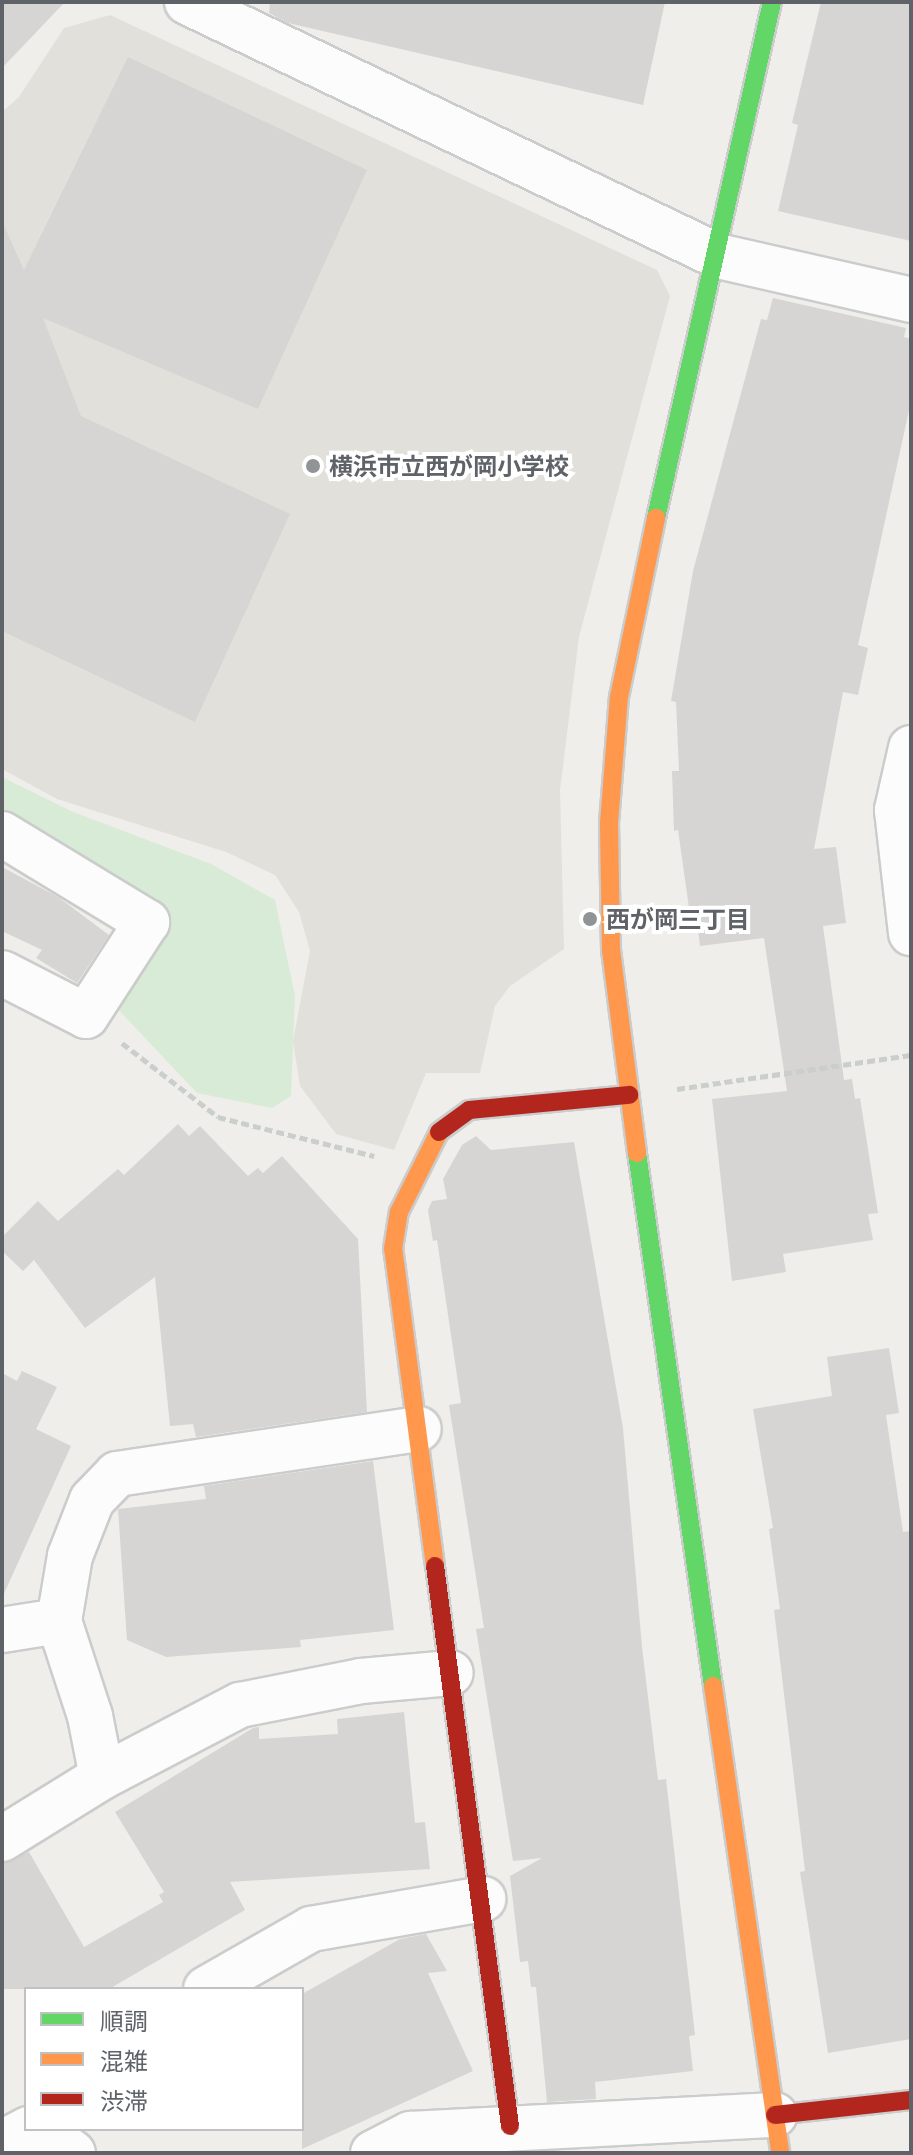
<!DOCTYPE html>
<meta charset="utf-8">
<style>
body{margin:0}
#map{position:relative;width:913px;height:2155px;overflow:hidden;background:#efeeea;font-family:Commissioner,"Noto Sans JP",sans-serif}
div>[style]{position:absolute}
.education>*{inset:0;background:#e2e0da}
.green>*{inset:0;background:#d8ebd6}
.building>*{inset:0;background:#d6d5d3}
.path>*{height:5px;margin-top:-2.5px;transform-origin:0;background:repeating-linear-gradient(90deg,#cacfcc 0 8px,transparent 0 12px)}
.roads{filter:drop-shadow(2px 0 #cbcccc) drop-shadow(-2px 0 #cbcccc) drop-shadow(0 2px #cbcccc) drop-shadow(0 -2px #cbcccc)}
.street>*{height:44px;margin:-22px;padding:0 22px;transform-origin:22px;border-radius:22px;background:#fdfcfc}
.fast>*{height:18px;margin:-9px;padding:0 9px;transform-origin:9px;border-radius:9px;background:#63d668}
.slow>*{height:18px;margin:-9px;padding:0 9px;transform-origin:9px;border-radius:9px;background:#ff974d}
.jam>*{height:18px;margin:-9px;padding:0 9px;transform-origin:9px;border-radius:9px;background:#b3261e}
.dots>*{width:22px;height:22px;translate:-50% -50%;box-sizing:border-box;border:4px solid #fff;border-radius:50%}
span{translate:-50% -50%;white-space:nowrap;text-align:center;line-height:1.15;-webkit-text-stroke:8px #fff;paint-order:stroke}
.poi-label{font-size:24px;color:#5f6368;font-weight:700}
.left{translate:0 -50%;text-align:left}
.frame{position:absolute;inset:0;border:4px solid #5f6368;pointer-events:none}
.legend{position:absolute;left:24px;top:1987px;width:280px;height:144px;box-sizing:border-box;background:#fff;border:2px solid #bfc1c3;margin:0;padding:10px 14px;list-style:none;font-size:24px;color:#5f6368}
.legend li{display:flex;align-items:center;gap:16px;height:40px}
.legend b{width:40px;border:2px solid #bfc1c3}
</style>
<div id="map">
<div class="education">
<div style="clip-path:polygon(110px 15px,657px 270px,670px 296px,579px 637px,560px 790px,564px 949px,510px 986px,495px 1006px,480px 1073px,426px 1073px,394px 1150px,336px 1134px,300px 1086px,293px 1041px,310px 951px,299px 912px,275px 875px,226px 852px,57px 799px,2px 769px,2px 112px,19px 97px,64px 28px)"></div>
</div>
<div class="green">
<div style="clip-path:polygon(2px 777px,73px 812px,211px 864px,275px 900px,295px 996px,291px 1096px,272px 1108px,197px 1093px,113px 1004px,168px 913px,80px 857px,2px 818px)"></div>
</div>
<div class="building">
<div style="clip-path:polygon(2px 2px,65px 2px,2px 68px)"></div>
<div style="clip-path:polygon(270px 2px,665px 2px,643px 105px,288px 23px,269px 13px)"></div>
<div style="clip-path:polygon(821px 2px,911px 2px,911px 241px,778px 211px,798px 125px,792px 123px)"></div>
<div style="clip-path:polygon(128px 57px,367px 170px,258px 409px,43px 318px,81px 416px,290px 514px,195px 722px,2px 631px,2px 221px,24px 270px)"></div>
<div style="clip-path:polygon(773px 298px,906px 328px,904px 337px,911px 339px,911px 401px,858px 645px,868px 648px,858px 695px,843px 692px,814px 849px,836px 847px,846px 923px,823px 926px,844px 1080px,852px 1079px,855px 1099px,860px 1098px,878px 1213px,868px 1214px,873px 1240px,783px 1254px,786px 1272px,732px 1281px,712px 1099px,787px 1091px,764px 938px,700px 946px,698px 929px,692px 929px,678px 830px,674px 831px,672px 771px,679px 771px,676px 702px,671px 701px,693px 571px,761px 319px,767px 320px)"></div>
<div style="clip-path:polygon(2px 867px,58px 897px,109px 935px,77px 983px,36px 958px,42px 950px,2px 931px)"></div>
<div style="clip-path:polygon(178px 1124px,189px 1136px,200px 1126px,248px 1176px,258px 1168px,263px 1173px,282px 1156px,358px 1239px,367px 1412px,196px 1437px,193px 1424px,170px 1426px,155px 1277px,85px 1328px,34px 1260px,23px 1271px,2px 1251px,2px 1237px,38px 1201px,58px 1221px,118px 1169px,124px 1175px)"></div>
<div style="clip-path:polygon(476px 1136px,491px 1150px,574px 1142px,623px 1428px,642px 1647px,658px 1780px,666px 1779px,695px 2035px,689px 2036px,693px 2071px,595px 2082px,596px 2099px,547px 2102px,536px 1987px,531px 1987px,528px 1961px,520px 1962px,510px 1876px,542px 1858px,513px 1861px,476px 1629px,484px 1628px,449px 1405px,461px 1403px,437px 1240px,433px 1241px,428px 1210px,432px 1201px,447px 1199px,443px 1179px,462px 1145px)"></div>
<div style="clip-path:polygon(889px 1348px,899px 1413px,886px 1415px,903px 1532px,911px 1531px,911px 2039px,828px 2053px,800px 1872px,805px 1871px,774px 1610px,780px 1609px,769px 1529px,773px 1528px,753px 1409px,832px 1396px,827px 1357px)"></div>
<div style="clip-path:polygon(22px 1371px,57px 1387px,36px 1429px,71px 1446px,2px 1598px,2px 1373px,17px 1381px)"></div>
<div style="clip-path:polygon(373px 1461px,394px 1630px,300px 1640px,301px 1647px,166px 1657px,127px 1640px,118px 1509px,206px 1499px,204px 1486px)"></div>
<div style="clip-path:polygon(404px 1712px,415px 1823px,425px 1822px,430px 1869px,230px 1882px,245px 1910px,109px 1989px,2px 1989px,2px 1864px,29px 1852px,84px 1947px,163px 1902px,159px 1895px,164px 1892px,115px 1812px,253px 1728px,259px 1727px,259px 1739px,338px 1734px,337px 1719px)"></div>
<div style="clip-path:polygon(426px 1934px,447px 1971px,428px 1973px,473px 2071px,302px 2149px,302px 1994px,400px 1939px)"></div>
</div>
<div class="path">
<div style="left:122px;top:1043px;width:121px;rotate:37.6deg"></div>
<div style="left:218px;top:1117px;width:161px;rotate:14deg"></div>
<div style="left:677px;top:1089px;width:236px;rotate:-8.3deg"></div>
</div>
<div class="roads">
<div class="street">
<div style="left:187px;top:2px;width:589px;rotate:25.56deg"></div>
<div style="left:718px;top:256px;width:198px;rotate:12.8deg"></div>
<div style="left:911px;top:748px;width:64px;rotate:102.7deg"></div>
<div style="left:897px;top:810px;width:124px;rotate:83.5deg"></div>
<div style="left:2px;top:834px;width:170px;rotate:31.3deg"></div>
<div style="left:147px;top:922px;width:112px;rotate:123deg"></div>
<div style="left:86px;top:1016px;width:94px;rotate:-152.9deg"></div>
<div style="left:2px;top:1630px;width:58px;rotate:-9deg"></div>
<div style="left:102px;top:1777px;width:62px;rotate:-101.1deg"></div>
<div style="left:90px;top:1716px;width:100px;rotate:-108.1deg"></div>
<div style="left:59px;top:1621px;width:66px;rotate:-80.4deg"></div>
<div style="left:70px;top:1556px;width:60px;rotate:-68.6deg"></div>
<div style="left:92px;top:1500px;width:36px;rotate:-46deg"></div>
<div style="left:117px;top:1474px;width:305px;rotate:-8.5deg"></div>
<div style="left:2px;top:1839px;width:118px;rotate:-31.8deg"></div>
<div style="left:102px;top:1777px;width:156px;rotate:-27.6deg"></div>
<div style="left:240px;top:1705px;width:123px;rotate:-11.2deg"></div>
<div style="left:361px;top:1681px;width:90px;rotate:-5.1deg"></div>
<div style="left:206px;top:1989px;width:121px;rotate:-29.7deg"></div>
<div style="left:311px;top:1929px;width:175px;rotate:-9.9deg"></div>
<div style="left:41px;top:2129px;width:40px;rotate:37deg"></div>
<div style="left:2px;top:2143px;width:30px;rotate:-28deg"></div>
<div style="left:373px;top:2153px;width:42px;rotate:-27.2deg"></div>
<div style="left:410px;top:2134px;width:365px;rotate:-3deg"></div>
</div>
<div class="fast">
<div style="left:656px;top:518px;width:529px;rotate:-77.33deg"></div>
<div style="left:637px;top:1153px;width:538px;rotate:81.88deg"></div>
</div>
<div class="slow">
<div style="left:637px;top:1153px;width:205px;rotate:-97.3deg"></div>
<div style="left:611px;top:950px;width:127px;rotate:-90.9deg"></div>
<div style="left:609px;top:823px;width:126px;rotate:-85.5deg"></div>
<div style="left:619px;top:697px;width:183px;rotate:-78.3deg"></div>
<div style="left:435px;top:1566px;width:320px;rotate:-97.5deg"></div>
<div style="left:393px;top:1249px;width:37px;rotate:-81deg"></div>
<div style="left:399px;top:1212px;width:89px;rotate:-63.4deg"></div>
<div style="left:713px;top:1686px;width:472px;rotate:81.8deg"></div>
</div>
<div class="jam">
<div style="left:439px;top:1132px;width:37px;rotate:-36deg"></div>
<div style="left:469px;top:1110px;width:161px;rotate:-5.4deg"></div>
<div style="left:435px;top:1566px;width:565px;rotate:82.37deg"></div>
<div style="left:775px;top:2115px;width:137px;rotate:-6.3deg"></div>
</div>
</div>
<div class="dots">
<div style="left:313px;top:466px;background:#919496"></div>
<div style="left:590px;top:919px;background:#919496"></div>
</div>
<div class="poi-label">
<span class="left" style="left:329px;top:466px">横浜市立西が岡小学校</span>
<span class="left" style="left:606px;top:919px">西が岡三丁目</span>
</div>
<div class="frame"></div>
<ul class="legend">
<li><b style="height:10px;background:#63d668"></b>順調</li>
<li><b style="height:10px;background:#ff974d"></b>混雑</li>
<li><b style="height:10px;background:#b3261e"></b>渋滞</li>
</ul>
</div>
